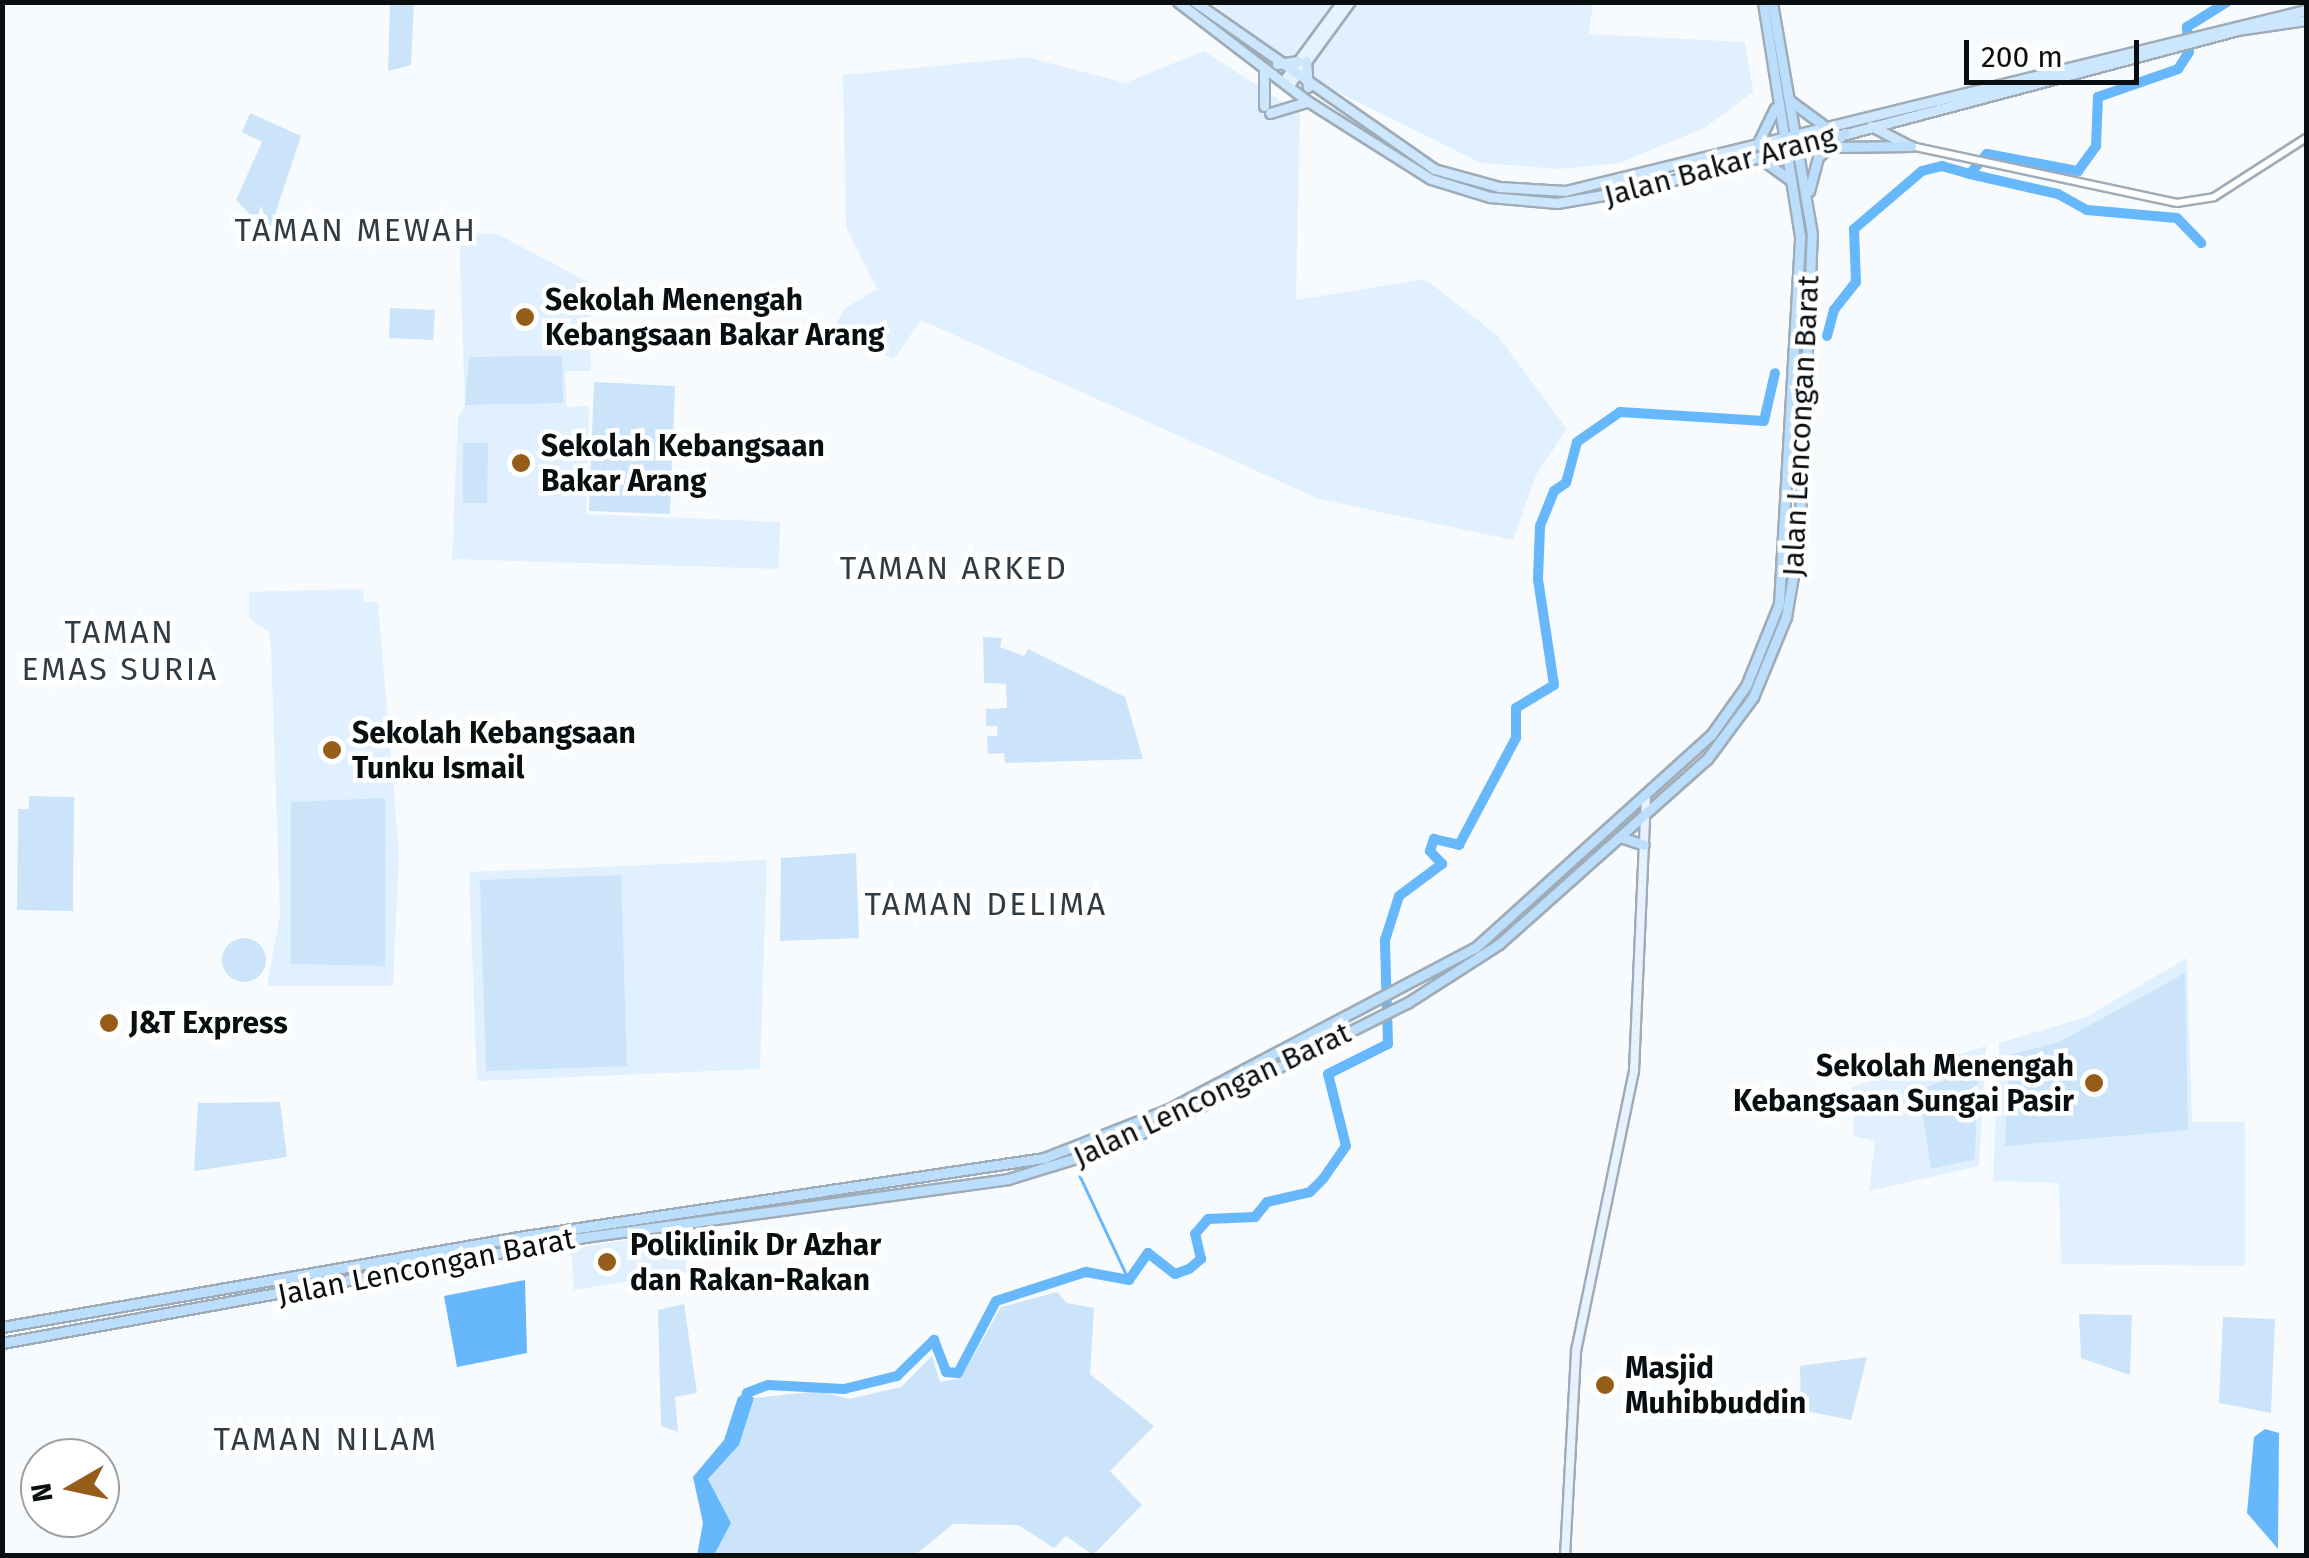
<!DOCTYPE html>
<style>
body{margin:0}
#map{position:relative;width:2309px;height:1558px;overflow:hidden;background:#f8fbfd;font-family:"Fira Sans",sans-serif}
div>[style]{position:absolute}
.built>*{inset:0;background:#e1f0fe}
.green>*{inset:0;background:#cbe4fa}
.round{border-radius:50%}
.water>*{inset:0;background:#66b7fb}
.stream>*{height:2.5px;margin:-1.25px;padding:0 1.25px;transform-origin:1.25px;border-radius:1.25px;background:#66b7fb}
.river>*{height:10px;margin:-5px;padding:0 5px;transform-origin:5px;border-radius:5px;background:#66b7fb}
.roads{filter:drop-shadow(2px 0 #9facb7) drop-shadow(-2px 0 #9facb7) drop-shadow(0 2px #9facb7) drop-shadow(0 -2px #9facb7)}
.tertiary>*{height:6px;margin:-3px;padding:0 3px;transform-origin:3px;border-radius:3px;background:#fff}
.secondary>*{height:8px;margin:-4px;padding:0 4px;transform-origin:4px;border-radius:4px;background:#e6f2fe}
.primary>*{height:9px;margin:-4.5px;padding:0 4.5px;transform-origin:4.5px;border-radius:4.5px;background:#cce6fd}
.trunk>*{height:9px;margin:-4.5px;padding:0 4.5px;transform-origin:4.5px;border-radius:4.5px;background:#bbdefc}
.dots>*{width:28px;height:28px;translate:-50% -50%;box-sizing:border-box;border:5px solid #fff;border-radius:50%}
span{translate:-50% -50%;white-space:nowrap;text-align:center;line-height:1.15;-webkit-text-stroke:9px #fff;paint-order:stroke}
.street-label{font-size:30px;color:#090e11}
.poi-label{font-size:30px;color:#090e11;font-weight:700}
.left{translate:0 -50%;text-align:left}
.right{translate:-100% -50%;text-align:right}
.neighbourhood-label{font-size:32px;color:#303b44;letter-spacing:2.5px}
.frame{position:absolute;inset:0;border:5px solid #090e11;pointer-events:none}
.north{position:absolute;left:20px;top:1438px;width:100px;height:100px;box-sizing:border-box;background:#fff;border:2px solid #9d9fa0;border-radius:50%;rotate:261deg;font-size:28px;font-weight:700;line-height:40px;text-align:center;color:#090e11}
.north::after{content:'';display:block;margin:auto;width:35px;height:45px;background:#965d19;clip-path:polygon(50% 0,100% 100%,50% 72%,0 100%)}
.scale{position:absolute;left:1964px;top:40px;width:175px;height:45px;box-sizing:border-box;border:5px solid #090e11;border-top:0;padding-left:12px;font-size:30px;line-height:35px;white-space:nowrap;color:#090e11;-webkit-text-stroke:8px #fff;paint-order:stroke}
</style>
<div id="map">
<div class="built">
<div style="clip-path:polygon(1212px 3px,1593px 3px,1589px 34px,1745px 42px,1753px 92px,1706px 127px,1620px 163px,1558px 169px,1481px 163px,1307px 77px)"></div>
<div style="clip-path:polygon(1204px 51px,1300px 113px,1296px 300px,1425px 279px,1498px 336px,1567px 429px,1536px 475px,1513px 540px,1319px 499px,921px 320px,894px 359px,832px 332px,844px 309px,877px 289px,846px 227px,843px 75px,1027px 57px,1125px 83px)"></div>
<div style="clip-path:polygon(459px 232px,497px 234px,590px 283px,591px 371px,565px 371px,567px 407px,589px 406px,586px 514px,780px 522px,779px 569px,452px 559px,458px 418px,465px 405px)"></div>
<div style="clip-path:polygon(363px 589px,364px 602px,378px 602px,399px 853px,393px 986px,267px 986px,280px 915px,271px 647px,269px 632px,249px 618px,249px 592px)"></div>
<div style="clip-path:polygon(767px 860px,760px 1069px,477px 1081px,469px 872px)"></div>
<div style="clip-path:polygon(2187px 958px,2192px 1122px,2245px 1122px,2245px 1266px,2061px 1264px,2059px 1183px,1993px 1181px,1999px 1043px,2086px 1017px)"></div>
<div style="clip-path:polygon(1986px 1046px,1979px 1166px,1869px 1191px,1875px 1141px,1854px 1136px,1852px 1087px)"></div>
<div style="clip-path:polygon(682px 1231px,687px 1272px,574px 1290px,571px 1249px)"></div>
</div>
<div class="green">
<div style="clip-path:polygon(390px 3px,414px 3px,411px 65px,388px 71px)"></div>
<div style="clip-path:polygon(250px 113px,301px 136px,271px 226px,260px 225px,236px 200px,262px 142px,242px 132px)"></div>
<div style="clip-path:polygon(390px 308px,435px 310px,433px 340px,389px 338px)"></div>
<div style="clip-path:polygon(562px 356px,563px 403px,465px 405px,469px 357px)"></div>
<div style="clip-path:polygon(594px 382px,675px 386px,670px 514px,589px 511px)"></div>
<div style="clip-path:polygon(463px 443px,488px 443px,487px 503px,463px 503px)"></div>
<div style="clip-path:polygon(983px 637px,1002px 638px,1000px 647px,1024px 656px,1028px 649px,1125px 697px,1143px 759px,1005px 763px,1004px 753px,988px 754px,987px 736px,997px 736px,998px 726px,986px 726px,986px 709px,1007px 708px,1006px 684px,984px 683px)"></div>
<div style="clip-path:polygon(29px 796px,74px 797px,73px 911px,17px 910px,18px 809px,29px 809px)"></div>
<div style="clip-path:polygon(385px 798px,385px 966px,291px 964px,291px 802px)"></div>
<div style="clip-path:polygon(856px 853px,859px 938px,780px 941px,781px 858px)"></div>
<div style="clip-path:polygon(621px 875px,627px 1066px,486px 1071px,480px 880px)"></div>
<div class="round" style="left:222px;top:938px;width:44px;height:44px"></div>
<div style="clip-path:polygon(2185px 973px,2188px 1130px,2005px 1146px,2009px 1055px,2059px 1042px)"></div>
<div style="clip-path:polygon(1978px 1065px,1975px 1159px,1931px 1169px,1919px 1091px)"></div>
<div style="clip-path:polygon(280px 1102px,287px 1157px,194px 1171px,198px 1103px)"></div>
<div style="clip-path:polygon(1057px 1292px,1067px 1303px,1094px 1308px,1090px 1374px,1154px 1426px,1110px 1471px,1142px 1505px,1093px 1555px,1066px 1536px,1054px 1548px,1018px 1525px,953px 1524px,915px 1555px,714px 1555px,731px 1523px,708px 1479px,739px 1445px,754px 1398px,819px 1391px,849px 1399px,901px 1387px,932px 1356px,940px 1382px,961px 1378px,1001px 1307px)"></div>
<div style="clip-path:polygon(684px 1304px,697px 1393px,675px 1397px,678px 1432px,661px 1426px,658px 1310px)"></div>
<div style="clip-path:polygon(2079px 1314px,2132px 1315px,2130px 1375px,2081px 1358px)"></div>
<div style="clip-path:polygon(2223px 1317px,2275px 1319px,2271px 1413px,2219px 1403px)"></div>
<div style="clip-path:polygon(1867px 1357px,1851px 1420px,1801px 1410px,1800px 1366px)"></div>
</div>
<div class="water">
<div style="clip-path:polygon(525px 1280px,527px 1353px,457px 1367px,444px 1296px)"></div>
<div style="clip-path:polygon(747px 1393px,754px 1398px,739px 1445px,708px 1479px,731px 1523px,714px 1555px,697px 1555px,703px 1523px,693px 1477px,724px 1440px,738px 1397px)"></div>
<div style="clip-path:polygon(2265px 1429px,2279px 1433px,2278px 1549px,2247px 1513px,2254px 1437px)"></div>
</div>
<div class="stream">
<div style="left:1080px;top:1176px;width:115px;rotate:64.8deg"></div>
</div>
<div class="river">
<div style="left:1970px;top:174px;width:90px;rotate:12.8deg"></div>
<div style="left:2058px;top:194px;width:33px;rotate:29deg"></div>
<div style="left:2087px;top:210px;width:90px;rotate:5.1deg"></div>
<div style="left:2177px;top:218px;width:35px;rotate:46deg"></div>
<div style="left:1827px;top:336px;width:27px;rotate:-75deg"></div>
<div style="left:1834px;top:310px;width:36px;rotate:-52deg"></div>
<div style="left:1856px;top:282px;width:53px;rotate:-92.2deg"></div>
<div style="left:1854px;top:229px;width:89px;rotate:-40.5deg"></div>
<div style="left:1922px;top:171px;width:21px;rotate:-14deg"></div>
<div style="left:1942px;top:166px;width:29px;rotate:16deg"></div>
<div style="left:1970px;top:174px;width:26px;rotate:-50deg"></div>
<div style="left:1987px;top:154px;width:93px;rotate:10.6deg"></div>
<div style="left:2078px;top:171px;width:31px;rotate:-54deg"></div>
<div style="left:2096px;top:146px;width:49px;rotate:-87.7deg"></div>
<div style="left:2098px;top:97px;width:85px;rotate:-19.3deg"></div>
<div style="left:2178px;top:69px;width:20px;rotate:-57deg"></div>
<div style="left:2189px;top:52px;width:25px;rotate:-95deg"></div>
<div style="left:2187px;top:27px;width:47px;rotate:-32deg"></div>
<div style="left:744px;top:1403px;width:10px;rotate:-73deg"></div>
<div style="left:747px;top:1393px;width:22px;rotate:-21deg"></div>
<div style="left:768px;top:1385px;width:76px;rotate:3deg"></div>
<div style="left:844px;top:1389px;width:55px;rotate:-13.8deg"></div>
<div style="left:897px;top:1376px;width:52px;rotate:-44.2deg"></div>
<div style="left:934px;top:1340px;width:34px;rotate:69deg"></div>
<div style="left:946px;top:1372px;width:12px;rotate:5deg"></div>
<div style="left:958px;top:1373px;width:81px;rotate:-62.2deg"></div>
<div style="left:996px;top:1301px;width:95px;rotate:-17.9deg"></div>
<div style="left:1086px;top:1272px;width:44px;rotate:10.5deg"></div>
<div style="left:1129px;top:1280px;width:33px;rotate:-55deg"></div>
<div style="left:1148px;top:1253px;width:34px;rotate:38deg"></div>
<div style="left:1175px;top:1274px;width:15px;rotate:-20deg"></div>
<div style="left:1189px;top:1269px;width:16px;rotate:-40deg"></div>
<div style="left:1201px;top:1259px;width:26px;rotate:-103deg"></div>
<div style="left:1195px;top:1234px;width:20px;rotate:-49deg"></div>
<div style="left:1208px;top:1219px;width:47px;rotate:-2.4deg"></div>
<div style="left:1255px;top:1217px;width:19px;rotate:-51deg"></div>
<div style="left:1267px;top:1202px;width:44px;rotate:-13.1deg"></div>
<div style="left:1310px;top:1192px;width:18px;rotate:-45deg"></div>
<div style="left:1323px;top:1179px;width:40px;rotate:-55.1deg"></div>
<div style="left:1346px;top:1146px;width:74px;rotate:-104deg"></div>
<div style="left:1328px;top:1074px;width:67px;rotate:-26.6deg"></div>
<div style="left:1388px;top:1044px;width:104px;rotate:-91.7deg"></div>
<div style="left:1385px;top:940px;width:46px;rotate:-72.3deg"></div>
<div style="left:1399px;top:896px;width:54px;rotate:-36.7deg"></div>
<div style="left:1442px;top:864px;width:18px;rotate:-133deg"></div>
<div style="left:1430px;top:851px;width:13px;rotate:-72deg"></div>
<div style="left:1434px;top:839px;width:26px;rotate:13deg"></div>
<div style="left:1459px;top:845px;width:121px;rotate:-62deg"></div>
<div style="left:1516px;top:738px;width:30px;rotate:-90deg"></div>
<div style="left:1516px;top:708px;width:44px;rotate:-31.2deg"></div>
<div style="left:1554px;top:685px;width:107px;rotate:-98.6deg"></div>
<div style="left:1538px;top:579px;width:53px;rotate:-87.8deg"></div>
<div style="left:1540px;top:526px;width:38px;rotate:-68deg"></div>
<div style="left:1554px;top:491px;width:14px;rotate:-34deg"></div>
<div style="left:1566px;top:483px;width:42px;rotate:-75deg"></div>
<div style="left:1577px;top:442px;width:52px;rotate:-34.9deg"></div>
<div style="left:1620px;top:412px;width:144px;rotate:3.6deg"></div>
<div style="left:1764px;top:421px;width:49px;rotate:-77.1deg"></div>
</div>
<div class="roads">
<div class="tertiary">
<div style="left:1911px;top:146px;width:272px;rotate:12.1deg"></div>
<div style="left:2177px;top:203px;width:37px;rotate:-9deg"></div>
<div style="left:2214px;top:197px;width:109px;rotate:-32.7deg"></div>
</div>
<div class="secondary">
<div style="left:1283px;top:82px;width:99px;rotate:-53.6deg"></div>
<div style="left:1289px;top:87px;width:105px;rotate:-53.9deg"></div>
<div style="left:1565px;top:1556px;width:205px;rotate:-86.9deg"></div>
<div style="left:1576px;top:1351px;width:286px;rotate:-78.3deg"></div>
<div style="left:1634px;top:1071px;width:272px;rotate:-87.5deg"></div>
</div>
<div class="primary">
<div style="left:1178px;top:2px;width:165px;rotate:37.4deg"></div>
<div style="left:1309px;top:102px;width:144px;rotate:32.3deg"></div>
<div style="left:1431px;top:179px;width:62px;rotate:17deg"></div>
<div style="left:1490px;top:197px;width:67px;rotate:5.1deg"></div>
<div style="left:1557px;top:203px;width:83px;rotate:-9.7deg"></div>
<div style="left:1639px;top:189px;width:620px;rotate:-14.87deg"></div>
<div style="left:2238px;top:30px;width:69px;rotate:-8.4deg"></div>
<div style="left:1195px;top:2px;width:292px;rotate:34.9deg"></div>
<div style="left:1434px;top:169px;width:67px;rotate:15.5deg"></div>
<div style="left:1499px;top:187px;width:66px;rotate:3.5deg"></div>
<div style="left:1565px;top:191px;width:763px;rotate:-13.73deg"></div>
<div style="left:1306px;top:61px;width:26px;rotate:86deg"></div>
<div style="left:1277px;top:64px;width:21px;rotate:-8deg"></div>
<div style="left:1264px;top:70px;width:36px;rotate:90deg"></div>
<div style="left:1270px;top:113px;width:39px;rotate:-17deg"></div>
<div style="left:1871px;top:126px;width:42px;rotate:27.2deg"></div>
</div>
<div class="trunk">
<div style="left:1789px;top:100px;width:42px;rotate:36.3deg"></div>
<div style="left:1757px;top:145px;width:41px;rotate:-64.1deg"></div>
<div style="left:1834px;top:147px;width:77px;rotate:-0.7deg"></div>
<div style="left:1760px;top:158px;width:36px;rotate:36deg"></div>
<div style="left:1809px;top:191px;width:35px;rotate:-75deg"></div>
<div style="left:1818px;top:157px;width:36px;rotate:-42deg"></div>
<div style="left:1620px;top:837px;width:25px;rotate:18deg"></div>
<div style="left:2px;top:1327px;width:531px;rotate:-9.87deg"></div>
<div style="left:525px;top:1236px;width:525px;rotate:-8.55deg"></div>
<div style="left:1044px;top:1158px;width:134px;rotate:-21.4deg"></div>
<div style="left:1169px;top:1109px;width:346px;rotate:-27.8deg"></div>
<div style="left:1475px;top:948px;width:318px;rotate:-42.1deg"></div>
<div style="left:1711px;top:735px;width:60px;rotate:-54.5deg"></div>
<div style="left:1746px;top:686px;width:88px;rotate:-68.1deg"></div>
<div style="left:1779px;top:604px;width:369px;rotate:-86.7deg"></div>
<div style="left:1800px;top:236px;width:237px;rotate:-99deg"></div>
<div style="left:2px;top:1343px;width:593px;rotate:-10.3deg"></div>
<div style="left:585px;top:1237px;width:427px;rotate:-7.8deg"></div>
<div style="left:1008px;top:1179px;width:106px;rotate:-17.1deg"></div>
<div style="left:1109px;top:1148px;width:101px;rotate:-24.5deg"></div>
<div style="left:1201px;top:1106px;width:230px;rotate:-26.6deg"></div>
<div style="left:1407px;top:1003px;width:109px;rotate:-32.7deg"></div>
<div style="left:1499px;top:944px;width:278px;rotate:-41.7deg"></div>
<div style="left:1707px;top:759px;width:77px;rotate:-53.4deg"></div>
<div style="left:1753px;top:697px;width:87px;rotate:-67.6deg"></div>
<div style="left:1786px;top:617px;width:77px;rotate:-80.3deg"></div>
<div style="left:1799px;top:541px;width:307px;rotate:-87.6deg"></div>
<div style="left:1812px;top:234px;width:235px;rotate:-99.8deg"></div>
</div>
</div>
<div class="dots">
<div style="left:525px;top:317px;background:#965d19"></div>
<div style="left:521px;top:463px;background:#965d19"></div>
<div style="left:332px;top:750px;background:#965d19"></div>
<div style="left:109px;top:1023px;background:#965d19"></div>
<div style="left:2094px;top:1083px;background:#965d19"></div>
<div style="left:607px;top:1262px;background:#965d19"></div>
<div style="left:1605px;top:1385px;background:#965d19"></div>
</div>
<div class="street-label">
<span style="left:1720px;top:166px;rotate:-15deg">Jalan Bakar Arang</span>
<span style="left:1801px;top:426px;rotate:-87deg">Jalan Lencongan Barat</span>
<span style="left:1212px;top:1095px;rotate:-25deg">Jalan Lencongan Barat</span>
<span style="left:426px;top:1267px;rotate:-11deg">Jalan Lencongan Barat</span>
</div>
<div class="poi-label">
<span class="left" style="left:545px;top:317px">Sekolah Menengah<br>Kebangsaan Bakar Arang</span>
<span class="left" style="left:541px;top:463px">Sekolah Kebangsaan<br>Bakar Arang</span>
<span class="left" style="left:352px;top:750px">Sekolah Kebangsaan<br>Tunku Ismail</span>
<span class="left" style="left:129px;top:1023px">J&amp;T Express</span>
<span class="right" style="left:2074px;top:1083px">Sekolah Menengah<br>Kebangsaan Sungai Pasir</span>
<span class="left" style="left:630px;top:1262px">Poliklinik Dr Azhar<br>dan Rakan-Rakan</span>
<span class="left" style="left:1625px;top:1385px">Masjid<br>Muhibbuddin</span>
</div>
<div class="neighbourhood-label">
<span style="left:356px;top:230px">TAMAN MEWAH</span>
<span style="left:954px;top:568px">TAMAN ARKED</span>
<span style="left:120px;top:651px">TAMAN<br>EMAS SURIA</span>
<span style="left:986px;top:904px">TAMAN DELIMA</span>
<span style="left:326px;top:1439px">TAMAN NILAM</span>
</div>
<div class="frame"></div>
<div class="north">N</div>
<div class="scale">200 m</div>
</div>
